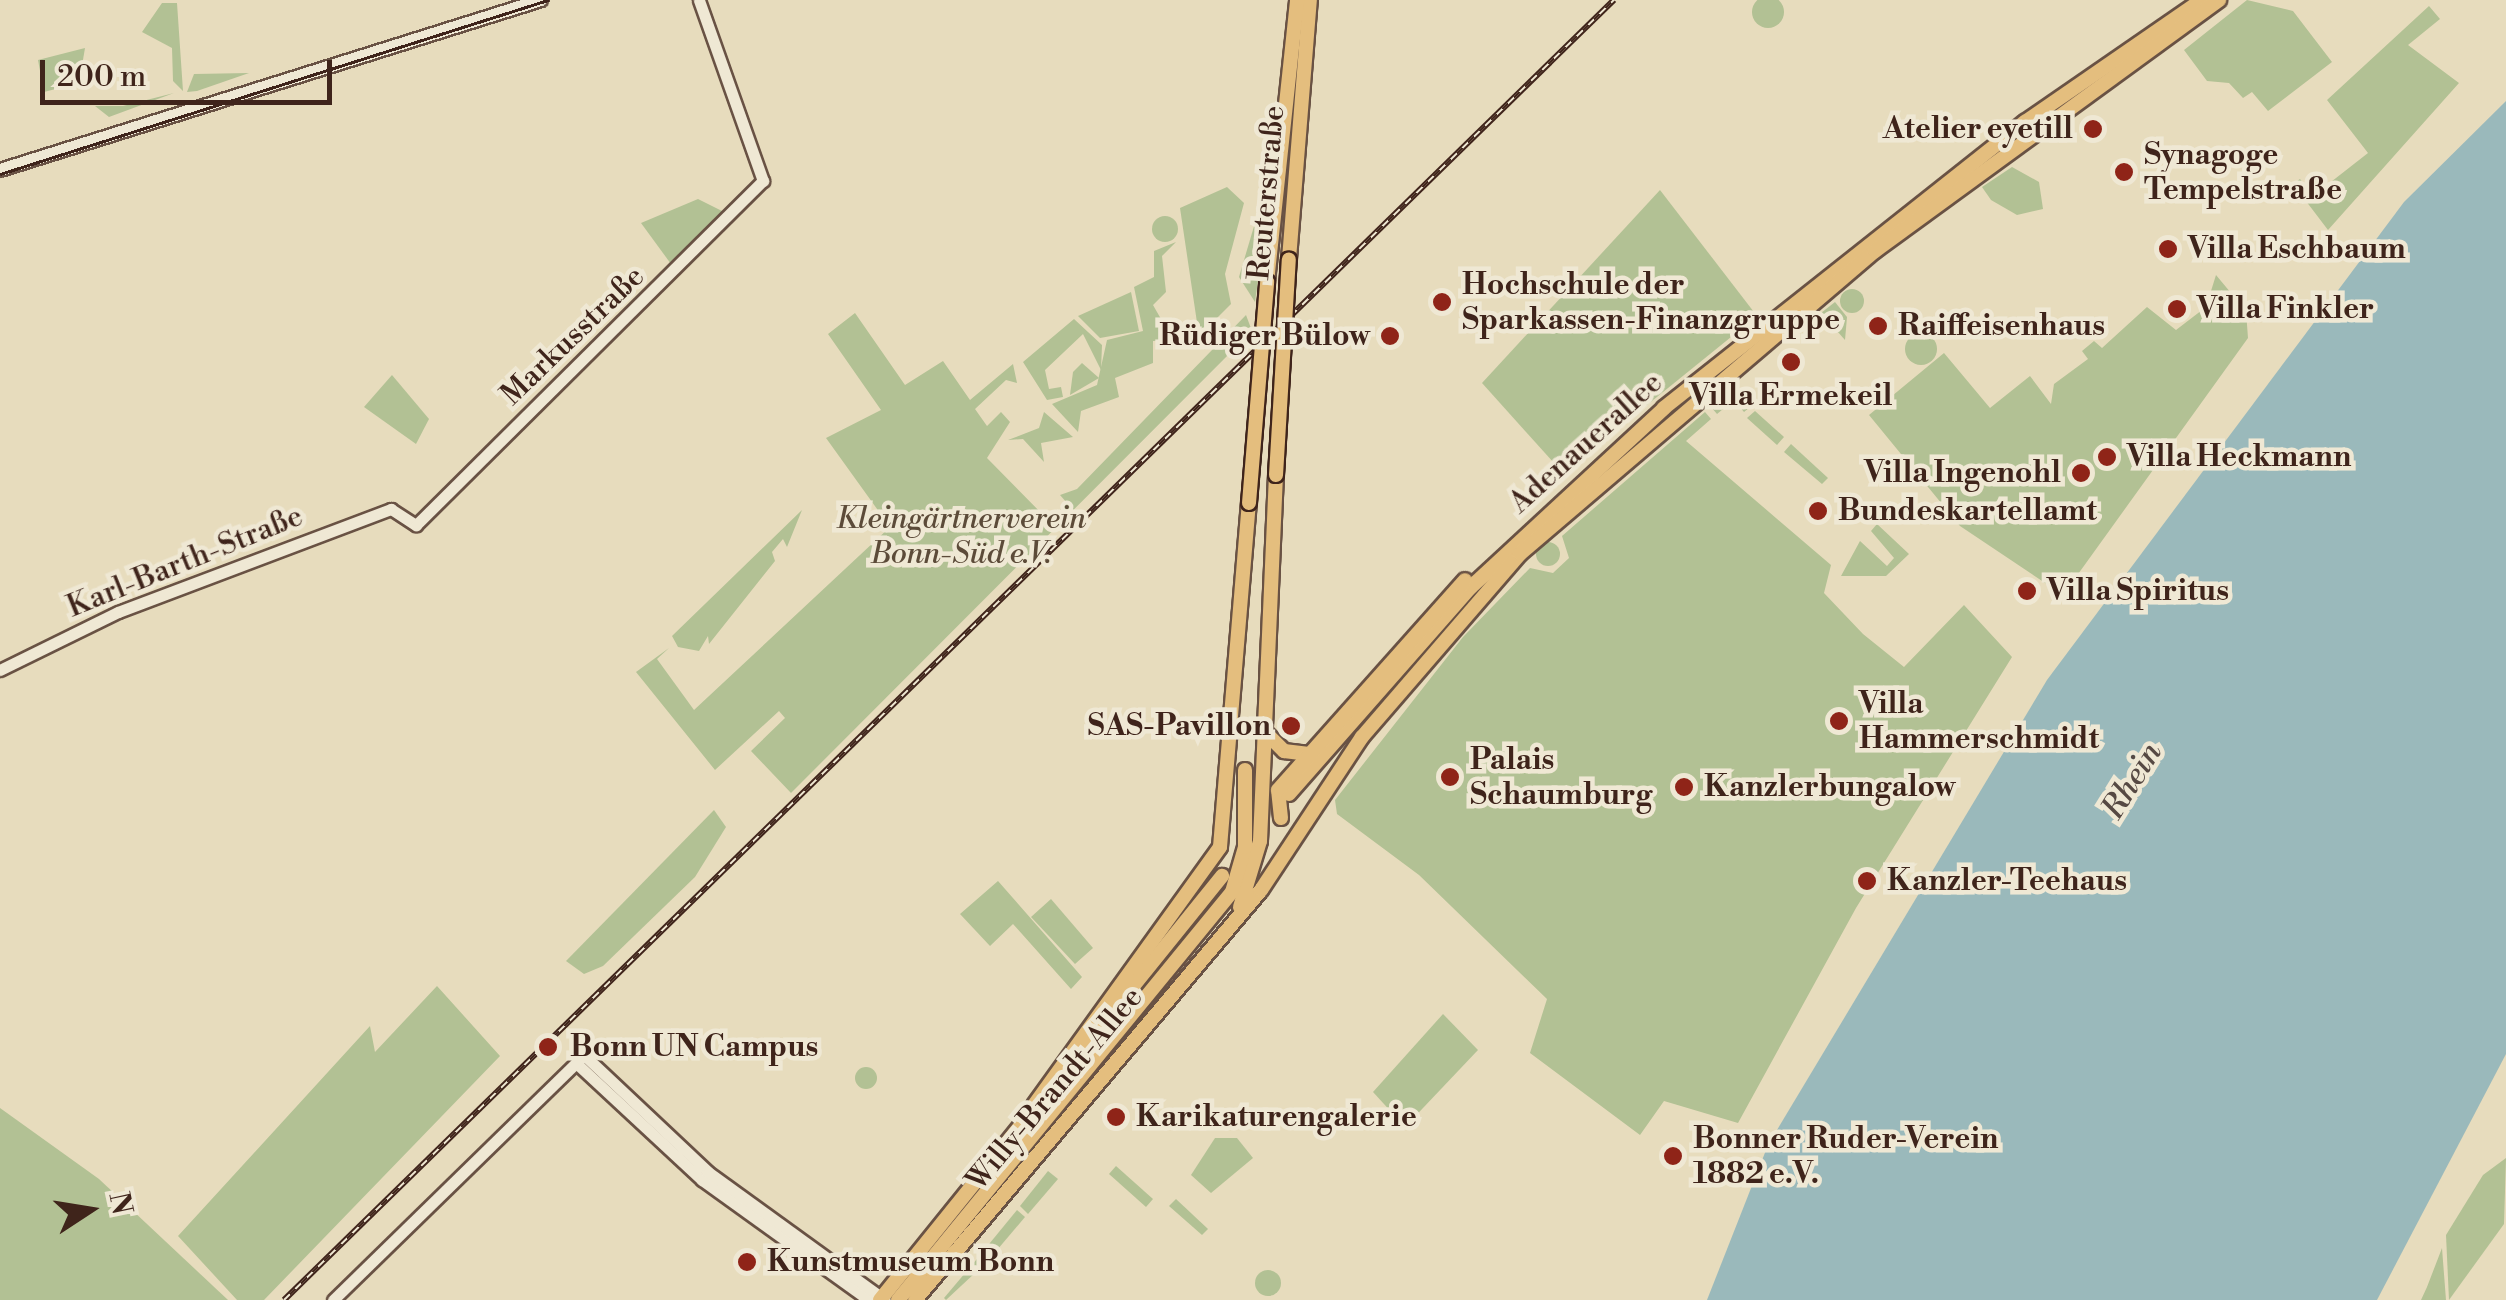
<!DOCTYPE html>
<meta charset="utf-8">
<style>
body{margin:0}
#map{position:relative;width:2506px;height:1300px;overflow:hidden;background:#e7dcbd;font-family:"Libre Bodoni",serif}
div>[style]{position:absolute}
.green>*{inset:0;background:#b2c194}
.round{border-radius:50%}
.water>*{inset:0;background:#9ab9bb}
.roads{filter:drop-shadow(2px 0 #695244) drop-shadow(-2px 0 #695244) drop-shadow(0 2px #695244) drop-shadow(0 -2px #695244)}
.tertiary>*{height:11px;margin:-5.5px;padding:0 5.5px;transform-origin:5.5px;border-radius:5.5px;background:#efe8d4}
.secondary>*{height:12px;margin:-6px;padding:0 6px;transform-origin:6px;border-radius:6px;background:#efe8d4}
.primary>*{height:14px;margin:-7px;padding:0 7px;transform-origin:7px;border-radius:7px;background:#e4be7e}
.tram>*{height:2.5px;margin:-1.25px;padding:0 1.25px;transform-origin:1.25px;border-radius:1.25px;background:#3f241b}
.rail>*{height:6px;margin-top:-3px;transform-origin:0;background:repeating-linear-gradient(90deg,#efe8d4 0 8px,#3f241b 0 16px);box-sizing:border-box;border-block:2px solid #3f241b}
.bridges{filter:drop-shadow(2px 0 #3f241b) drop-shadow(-2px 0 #3f241b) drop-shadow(0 2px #3f241b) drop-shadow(0 -2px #3f241b)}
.primary-bridge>*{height:14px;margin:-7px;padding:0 7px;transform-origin:7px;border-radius:7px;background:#e4be7e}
.dots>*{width:28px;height:28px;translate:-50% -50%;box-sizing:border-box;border:5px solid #efe8d4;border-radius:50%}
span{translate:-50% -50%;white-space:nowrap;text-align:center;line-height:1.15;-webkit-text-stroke:9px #efe8d4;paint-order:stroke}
.poi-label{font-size:30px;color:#3f241b;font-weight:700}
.right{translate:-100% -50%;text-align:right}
.left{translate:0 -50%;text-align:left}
.street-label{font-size:30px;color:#3f241b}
.park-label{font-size:30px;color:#5c4b39;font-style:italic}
.water-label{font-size:32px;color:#564943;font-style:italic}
.north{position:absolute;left:40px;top:1160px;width:100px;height:100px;-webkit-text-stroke:8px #efe8d4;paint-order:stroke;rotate:78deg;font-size:28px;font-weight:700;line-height:40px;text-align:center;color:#3f241b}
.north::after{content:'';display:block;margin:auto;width:35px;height:45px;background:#3f241b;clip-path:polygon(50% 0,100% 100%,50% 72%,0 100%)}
.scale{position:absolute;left:40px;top:60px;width:292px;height:45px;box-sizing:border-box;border:5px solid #3f241b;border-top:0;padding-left:12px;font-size:30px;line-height:35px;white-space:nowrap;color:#3f241b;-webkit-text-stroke:8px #efe8d4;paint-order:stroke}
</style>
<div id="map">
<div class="green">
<div class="round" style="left:1752px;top:-4px;width:32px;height:32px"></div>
<div style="clip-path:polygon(2247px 0,2293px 11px,2332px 62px,2268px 111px,2252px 92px,2243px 98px,2229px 83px,2207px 81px,2184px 50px)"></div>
<div style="clip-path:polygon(162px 3px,177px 3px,183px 91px,173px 81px,172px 48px,142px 32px)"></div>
<div style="clip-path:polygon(2429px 6px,2440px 19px,2408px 45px,2459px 83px,2328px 230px,2293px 184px,2300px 179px,2313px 196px,2368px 153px,2327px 100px)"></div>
<div style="clip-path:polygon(85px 48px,79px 83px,44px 92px,38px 60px)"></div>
<div style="clip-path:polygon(249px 73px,197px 91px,187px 92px,194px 74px)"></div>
<div style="clip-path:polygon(174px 93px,109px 117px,95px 106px,123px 106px)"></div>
<div style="clip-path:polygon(1276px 152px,1255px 302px,1239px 277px)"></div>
<div style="clip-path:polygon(2012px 167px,2039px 182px,2043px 209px,2017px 215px,1991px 200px,1982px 187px)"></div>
<div style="clip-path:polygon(1227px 187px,1244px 203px,1225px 274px,1231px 304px,1199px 336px,1180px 208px)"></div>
<div style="clip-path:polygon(1660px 190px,1757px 316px,1563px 473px,1482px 383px)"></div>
<div style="clip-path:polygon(698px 199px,724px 212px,671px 264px,641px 223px)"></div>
<div class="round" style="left:1152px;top:216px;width:26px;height:26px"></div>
<div style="clip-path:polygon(1176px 242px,1162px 256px,1166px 292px,1153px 305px,1173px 340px,1153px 341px,1153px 363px,1115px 378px,1119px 397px,1081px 411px,1078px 432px,1052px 404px,1097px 385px,1107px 340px,1143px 331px,1134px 287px,1154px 277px,1154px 251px)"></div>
<div style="clip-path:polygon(2216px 275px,2246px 311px,2248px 338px,2063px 595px,1960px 526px,1869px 415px,1944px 353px,1990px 408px,2030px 376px,2051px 404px,2054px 384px,2088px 359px,2082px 351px,2094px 341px,2102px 348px,2147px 307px,2176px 330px,2206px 307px)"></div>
<div class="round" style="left:1840px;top:289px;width:24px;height:24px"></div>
<div style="clip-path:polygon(1131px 292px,1139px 331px,1100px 338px,1078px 316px)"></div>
<div style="clip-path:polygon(1835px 302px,1847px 317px,1845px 340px,1821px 313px)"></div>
<div style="clip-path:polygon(855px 313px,905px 385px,943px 361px,970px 400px,1013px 364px,1017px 383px,1006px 380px,975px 409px,987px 426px,1001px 412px,1010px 422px,987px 458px,1049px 521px,1067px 503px,1060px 495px,1077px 489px,1246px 315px,1252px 331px,791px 793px,751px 751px,785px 718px,779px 711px,715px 770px,636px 672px,669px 648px,657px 659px,694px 710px,890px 527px,826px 438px,881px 410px,828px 334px)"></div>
<div style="clip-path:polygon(1074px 319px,1102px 345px,1101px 370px,1083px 334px,1045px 370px,1049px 389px,1061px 387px,1063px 397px,1047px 400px,1023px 362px)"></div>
<div class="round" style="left:1905px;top:333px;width:32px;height:32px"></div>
<div style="clip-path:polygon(1082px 363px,1099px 378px,1070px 395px,1073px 372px)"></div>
<div style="clip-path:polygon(392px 375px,429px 419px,416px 444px,364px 407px)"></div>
<div style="clip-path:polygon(1730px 391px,1750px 407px,1744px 412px,1734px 400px,1717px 414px,1711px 407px)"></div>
<div style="clip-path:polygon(1755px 411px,1784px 437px,1777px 445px,1747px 418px)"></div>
<div style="clip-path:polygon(1044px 412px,1073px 437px,1041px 443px,1044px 462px,1023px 439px,1008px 440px,1039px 428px)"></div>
<div style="clip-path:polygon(1705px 412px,1711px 419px,1686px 441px,1831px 565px,1824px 593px,1863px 634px,1904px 667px,1964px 605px,2012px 657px,1856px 908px,1738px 1123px,1664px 1101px,1640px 1135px,1530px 1053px,1547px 999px,1419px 875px,1337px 814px,1335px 800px,1463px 637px,1530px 568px,1553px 573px,1569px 558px,1562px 536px)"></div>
<div style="clip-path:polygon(1791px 444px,1828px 478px,1822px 484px,1784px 452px)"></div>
<div style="clip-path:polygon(802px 510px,787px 547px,783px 539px,772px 552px,775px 561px,709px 644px,708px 636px,699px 651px,678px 647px,672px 636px)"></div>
<div style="clip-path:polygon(1877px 524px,1909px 554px,1886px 576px,1841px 576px,1860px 541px,1887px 566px,1894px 558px,1871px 531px)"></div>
<div class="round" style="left:1536px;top:542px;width:24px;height:24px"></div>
<div style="clip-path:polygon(714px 810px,726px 827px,695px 877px,603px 966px,584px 974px,566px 961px)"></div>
<div style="clip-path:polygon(998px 881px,1082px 977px,1071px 989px,1013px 924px,990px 946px,960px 914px)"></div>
<div style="clip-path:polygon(1051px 899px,1093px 948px,1075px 964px,1031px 917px)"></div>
<div style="clip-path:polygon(437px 986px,500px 1056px,264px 1300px,237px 1300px,178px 1236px,370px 1026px,375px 1052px)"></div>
<div style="clip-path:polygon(1443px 1014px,1478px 1050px,1405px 1127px,1373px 1092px)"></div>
<div class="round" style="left:855px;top:1067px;width:22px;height:22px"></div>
<div style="clip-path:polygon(0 1108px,99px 1179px,228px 1300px,0 1300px)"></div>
<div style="clip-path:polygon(1215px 1138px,1237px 1138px,1253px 1158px,1211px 1193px,1191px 1175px)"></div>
<div style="clip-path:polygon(2506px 1158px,2504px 1224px,2449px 1300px,2446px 1235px,2483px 1175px)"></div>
<div style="clip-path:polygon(1116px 1166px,1153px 1199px,1146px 1207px,1109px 1174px)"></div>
<div style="clip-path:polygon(1048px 1171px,1058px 1179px,1028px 1214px,1020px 1206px)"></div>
<div style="clip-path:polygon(1176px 1199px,1208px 1229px,1202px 1235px,1169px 1206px)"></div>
<div style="clip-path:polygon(1017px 1210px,1025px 1217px,992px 1256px,985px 1249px)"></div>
<div style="clip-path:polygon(2442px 1248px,2446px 1300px,2421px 1300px,2427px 1287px)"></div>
<div style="clip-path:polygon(982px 1253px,990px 1259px,946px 1300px,944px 1298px)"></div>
<div class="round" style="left:1255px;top:1270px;width:26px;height:26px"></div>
</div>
<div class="water">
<div style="clip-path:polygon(2506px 101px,2506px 1054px,2377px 1300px,1707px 1300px,1768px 1145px,2047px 680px,2404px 202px)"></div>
</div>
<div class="roads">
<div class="tertiary">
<div style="left:0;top:670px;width:131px;rotate:-26.2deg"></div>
<div style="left:118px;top:612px;width:292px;rotate:-20.7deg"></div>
<div style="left:391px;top:509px;width:30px;rotate:33deg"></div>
<div style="left:416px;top:525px;width:489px;rotate:-44.8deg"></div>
<div style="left:763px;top:181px;width:192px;rotate:-109.5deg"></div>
<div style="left:576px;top:1063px;width:172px;rotate:42.9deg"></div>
<div style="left:702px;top:1180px;width:206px;rotate:35.7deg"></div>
<div style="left:333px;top:1300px;width:351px;rotate:-44.3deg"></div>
<div style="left:584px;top:1055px;width:170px;rotate:43.3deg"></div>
<div style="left:708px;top:1172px;width:218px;rotate:35.9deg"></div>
</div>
<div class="secondary">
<div style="left:0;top:170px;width:567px;rotate:-17.44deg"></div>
</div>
<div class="primary">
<div style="left:1289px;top:259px;width:260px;rotate:-85.4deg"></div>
<div style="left:1267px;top:282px;width:284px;rotate:-83.9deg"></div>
<div style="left:1263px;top:730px;width:30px;rotate:45deg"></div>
<div style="left:1284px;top:751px;width:23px;rotate:7deg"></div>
<div style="left:1289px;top:794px;width:276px;rotate:-48.7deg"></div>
<div style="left:1471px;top:587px;width:263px;rotate:-42.8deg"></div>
<div style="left:1664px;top:408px;width:461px;rotate:-38.4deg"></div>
<div style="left:2025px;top:122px;width:215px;rotate:-34.6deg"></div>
<div style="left:1281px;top:818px;width:28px;rotate:-96deg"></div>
<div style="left:1278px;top:790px;width:281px;rotate:-48.3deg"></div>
<div style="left:1240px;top:907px;width:69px;rotate:-73.1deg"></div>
<div style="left:1260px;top:841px;width:366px;rotate:-87.5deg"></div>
<div style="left:1034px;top:1105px;width:318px;rotate:-54.2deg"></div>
<div style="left:1220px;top:847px;width:345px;rotate:-85.2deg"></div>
<div style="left:880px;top:1300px;width:545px;rotate:-51.11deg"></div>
<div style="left:898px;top:1300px;width:527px;rotate:-50.7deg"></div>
<div style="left:1232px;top:892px;width:47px;rotate:-73.9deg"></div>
<div style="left:1245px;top:847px;width:77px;rotate:-90deg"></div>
<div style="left:915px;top:1300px;width:536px;rotate:-49.84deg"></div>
<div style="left:1261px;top:890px;width:183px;rotate:-56.6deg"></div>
<div style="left:1362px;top:737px;width:242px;rotate:-49.2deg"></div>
<div style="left:1520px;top:554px;width:467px;rotate:-40.5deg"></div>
<div style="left:1875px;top:251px;width:426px;rotate:-36.1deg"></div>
</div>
</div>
<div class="tram">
<div style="left:0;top:174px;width:575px;rotate:-17.62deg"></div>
</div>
<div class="rail">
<div style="left:284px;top:1300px;width:1860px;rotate:-44.35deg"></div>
</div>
<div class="bridges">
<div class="primary-bridge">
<div style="left:1276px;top:475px;width:216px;rotate:-86.6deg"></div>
<div style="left:1249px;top:503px;width:222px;rotate:-85.3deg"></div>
</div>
</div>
<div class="dots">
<div style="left:2093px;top:129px;background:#8f2418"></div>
<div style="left:2124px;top:172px;background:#8f2418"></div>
<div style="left:2168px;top:249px;background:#8f2418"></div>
<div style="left:1442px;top:302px;background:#8f2418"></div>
<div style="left:2177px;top:309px;background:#8f2418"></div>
<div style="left:1878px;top:326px;background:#8f2418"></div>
<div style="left:1390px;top:336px;background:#8f2418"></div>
<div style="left:1791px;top:362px;background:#8f2418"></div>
<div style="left:2107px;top:457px;background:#8f2418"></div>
<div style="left:2081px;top:473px;background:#8f2418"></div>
<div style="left:1818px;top:511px;background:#8f2418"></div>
<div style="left:2027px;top:591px;background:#8f2418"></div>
<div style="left:1839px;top:721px;background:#8f2418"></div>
<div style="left:1291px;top:726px;background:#8f2418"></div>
<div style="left:1450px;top:777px;background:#8f2418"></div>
<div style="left:1684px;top:787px;background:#8f2418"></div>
<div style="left:1867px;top:881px;background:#8f2418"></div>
<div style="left:548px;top:1047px;background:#8f2418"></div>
<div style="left:1116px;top:1117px;background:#8f2418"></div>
<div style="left:1673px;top:1156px;background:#8f2418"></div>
<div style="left:747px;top:1262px;background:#8f2418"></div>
</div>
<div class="poi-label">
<span class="right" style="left:2073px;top:129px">Atelier eyetill</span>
<span class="left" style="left:2144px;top:172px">Synagoge<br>Tempelstraße</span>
<span class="left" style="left:2188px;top:249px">Villa Eschbaum</span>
<span class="left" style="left:1462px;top:302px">Hochschule der<br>Sparkassen-Finanzgruppe</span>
<span class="left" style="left:2197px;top:309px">Villa Finkler</span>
<span class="left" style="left:1898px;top:326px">Raiffeisenhaus</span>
<span class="right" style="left:1370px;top:336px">Rüdiger Bülow</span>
<span style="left:1791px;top:396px">Villa Ermekeil</span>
<span class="left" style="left:2127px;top:457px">Villa Heckmann</span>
<span class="right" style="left:2061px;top:473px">Villa Ingenohl</span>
<span class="left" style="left:1838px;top:511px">Bundeskartellamt</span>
<span class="left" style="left:2047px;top:591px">Villa Spiritus</span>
<span class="left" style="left:1859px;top:721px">Villa<br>Hammerschmidt</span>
<span class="right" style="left:1271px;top:726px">SAS-Pavillon</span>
<span class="left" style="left:1470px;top:777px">Palais<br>Schaumburg</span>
<span class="left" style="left:1704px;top:787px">Kanzlerbungalow</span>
<span class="left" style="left:1887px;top:881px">Kanzler-Teehaus</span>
<span class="left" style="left:570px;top:1047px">Bonn UN Campus</span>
<span class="left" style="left:1136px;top:1117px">Karikaturengalerie</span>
<span class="left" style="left:1693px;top:1156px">Bonner Ruder-Verein<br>1882 e.V.</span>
<span class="left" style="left:767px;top:1262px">Kunstmuseum Bonn</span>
</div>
<div class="street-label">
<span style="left:1267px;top:193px;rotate:-85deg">Reuterstraße</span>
<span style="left:573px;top:336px;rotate:-44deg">Markusstraße</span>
<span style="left:1586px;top:443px;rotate:-42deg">Adenauerallee</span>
<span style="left:185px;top:562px;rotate:-22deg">Karl-Barth-Straße</span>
<span style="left:1055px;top:1089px;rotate:-50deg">Willy-Brandt-Allee</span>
</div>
<div class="park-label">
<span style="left:961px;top:536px">Kleingärtnerverein<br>Bonn-Süd e.V.</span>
</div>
<div class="water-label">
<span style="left:2132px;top:781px;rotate:-58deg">Rhein</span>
</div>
<div class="north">N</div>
<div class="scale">200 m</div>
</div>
